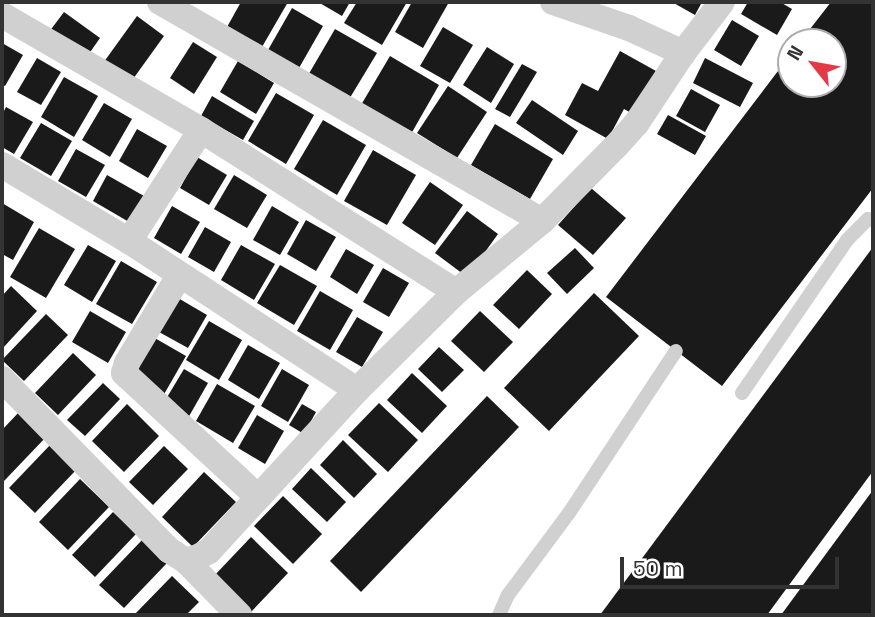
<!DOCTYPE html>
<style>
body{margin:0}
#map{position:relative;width:875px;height:617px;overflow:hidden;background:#fff;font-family:"Space Grotesk",sans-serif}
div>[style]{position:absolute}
.building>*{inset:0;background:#1a1a1a}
.lane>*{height:14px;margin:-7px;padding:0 7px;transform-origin:7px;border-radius:7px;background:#d0d0d0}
.street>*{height:26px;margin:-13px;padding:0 13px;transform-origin:13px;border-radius:13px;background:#d0d0d0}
span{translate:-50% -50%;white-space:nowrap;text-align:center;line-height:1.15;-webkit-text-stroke:7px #fff;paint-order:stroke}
.frame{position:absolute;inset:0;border:4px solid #333;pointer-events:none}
.north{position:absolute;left:777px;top:28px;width:70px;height:70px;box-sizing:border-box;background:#fff;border:2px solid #adadad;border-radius:50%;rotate:301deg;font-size:19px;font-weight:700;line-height:28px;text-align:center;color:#333}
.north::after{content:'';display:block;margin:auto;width:24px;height:32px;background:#e63946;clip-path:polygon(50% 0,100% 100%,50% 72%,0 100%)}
.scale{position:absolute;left:620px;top:557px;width:219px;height:32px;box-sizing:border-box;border:4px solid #333;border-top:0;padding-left:9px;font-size:21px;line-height:24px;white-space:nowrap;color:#333;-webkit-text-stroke:5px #fff;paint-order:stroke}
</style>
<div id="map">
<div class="building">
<div style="clip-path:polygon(241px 2px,288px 2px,262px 47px,227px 27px)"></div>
<div style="clip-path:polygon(318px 2px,350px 2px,342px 16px)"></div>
<div style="clip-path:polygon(357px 2px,407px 2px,382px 45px,344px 23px)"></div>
<div style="clip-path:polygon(412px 2px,449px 2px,423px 48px,395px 32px)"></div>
<div style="clip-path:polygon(672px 2px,702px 2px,695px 15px)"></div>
<div style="clip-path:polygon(748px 2px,780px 2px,792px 9px,777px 35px,741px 14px)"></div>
<div style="clip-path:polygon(831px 2px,873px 2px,873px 188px,722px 386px,606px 297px,791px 54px,791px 84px,833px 84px,833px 42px,800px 42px)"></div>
<div style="clip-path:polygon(292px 8px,323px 26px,299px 68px,268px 50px)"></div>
<div style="clip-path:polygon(64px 12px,100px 38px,86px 58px,49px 32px)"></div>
<div style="clip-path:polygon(137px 16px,164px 36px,128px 86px,101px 66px)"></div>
<div style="clip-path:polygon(732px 20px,759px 36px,741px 66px,714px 50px)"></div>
<div style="clip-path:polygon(443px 27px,473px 45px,450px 83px,420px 66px)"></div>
<div style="clip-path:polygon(335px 29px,377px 53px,348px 101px,307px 77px)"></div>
<div style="clip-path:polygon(193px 42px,217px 57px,194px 94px,170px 78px)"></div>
<div style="clip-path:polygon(2px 43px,23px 55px,5px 86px,2px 85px)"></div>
<div style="clip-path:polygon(487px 47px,514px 64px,491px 103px,463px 85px)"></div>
<div style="clip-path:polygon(620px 51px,656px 71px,633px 114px,624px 109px,608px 139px,565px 115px,582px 83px,598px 91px)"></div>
<div style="clip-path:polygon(390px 56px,439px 85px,411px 134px,361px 105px)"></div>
<div style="clip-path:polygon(37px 58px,61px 72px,41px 105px,17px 92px)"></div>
<div style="clip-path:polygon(705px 58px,753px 83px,740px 107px,693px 83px)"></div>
<div style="clip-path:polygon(238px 61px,274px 83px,256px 114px,220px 92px)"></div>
<div style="clip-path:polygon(522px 64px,537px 72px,510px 117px,495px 109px)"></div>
<div style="clip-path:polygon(64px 77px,98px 96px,74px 137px,41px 117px)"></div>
<div style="clip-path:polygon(448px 86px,487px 112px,457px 158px,417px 133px)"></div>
<div style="clip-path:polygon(691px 89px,720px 105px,705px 132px,676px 116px)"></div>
<div style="clip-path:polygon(276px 93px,314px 115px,286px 164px,248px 141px)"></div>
<div style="clip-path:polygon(212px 96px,254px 121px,243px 140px,201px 116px)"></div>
<div style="clip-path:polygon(532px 100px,578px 131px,563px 155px,516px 123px)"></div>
<div style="clip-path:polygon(104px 103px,132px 119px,110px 157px,82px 140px)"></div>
<div style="clip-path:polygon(6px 107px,33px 122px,14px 154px,2px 147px,2px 115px)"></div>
<div style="clip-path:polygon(668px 115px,706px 136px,695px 155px,657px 134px)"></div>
<div style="clip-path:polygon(323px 120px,366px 145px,337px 195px,294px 169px)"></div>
<div style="clip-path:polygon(41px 123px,72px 141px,51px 176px,20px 158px)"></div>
<div style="clip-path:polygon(495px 124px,553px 159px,530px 199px,471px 165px)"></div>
<div style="clip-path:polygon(137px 129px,167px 146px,148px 178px,119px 161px)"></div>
<div style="clip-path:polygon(76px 149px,105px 165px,86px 197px,58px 181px)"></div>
<div style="clip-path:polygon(373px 150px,416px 175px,387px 225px,344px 201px)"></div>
<div style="clip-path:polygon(197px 157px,227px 175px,209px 205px,180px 188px)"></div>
<div style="clip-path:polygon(107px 175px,144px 196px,129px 222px,93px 201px)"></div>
<div style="clip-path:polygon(234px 175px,267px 195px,247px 228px,214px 209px)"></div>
<div style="clip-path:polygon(430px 182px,463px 205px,435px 245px,402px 223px)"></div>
<div style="clip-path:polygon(591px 188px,626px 218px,593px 255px,558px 225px)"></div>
<div style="clip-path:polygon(2px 203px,34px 222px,13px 260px,2px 254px)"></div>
<div style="clip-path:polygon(172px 206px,200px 222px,181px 254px,154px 238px)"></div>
<div style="clip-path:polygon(272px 206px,299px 222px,280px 255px,253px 240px)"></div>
<div style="clip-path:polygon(467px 211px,498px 234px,467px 277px,435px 253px)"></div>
<div style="clip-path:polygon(306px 220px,336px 237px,316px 271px,287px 254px)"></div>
<div style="clip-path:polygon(205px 227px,231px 242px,214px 272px,188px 257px)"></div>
<div style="clip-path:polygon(39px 228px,75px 249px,46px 298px,10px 277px)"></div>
<div style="clip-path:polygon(88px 245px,116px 261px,92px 302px,64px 285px)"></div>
<div style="clip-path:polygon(241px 245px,275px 264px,254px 300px,221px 280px)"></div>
<div style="clip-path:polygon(873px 247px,873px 471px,767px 615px,600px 615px)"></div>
<div style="clip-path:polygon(575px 248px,594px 268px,567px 294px,547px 273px)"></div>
<div style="clip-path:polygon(346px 249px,374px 265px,357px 294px,330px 277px)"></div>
<div style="clip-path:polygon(121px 261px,157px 282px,132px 324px,96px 304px)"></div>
<div style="clip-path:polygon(280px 265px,317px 286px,294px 325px,257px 303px)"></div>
<div style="clip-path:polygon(383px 268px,409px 283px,389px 317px,363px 302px)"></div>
<div style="clip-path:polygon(527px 270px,552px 294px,519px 329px,493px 305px)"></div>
<div style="clip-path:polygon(11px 286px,37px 311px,2px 349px,2px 296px)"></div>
<div style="clip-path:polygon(320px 291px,353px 310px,330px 350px,297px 331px)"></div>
<div style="clip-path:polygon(594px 293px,639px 336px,549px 431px,504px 388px)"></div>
<div style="clip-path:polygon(178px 298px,207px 315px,188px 348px,159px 332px)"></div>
<div style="clip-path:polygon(90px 311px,126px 332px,108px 363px,72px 342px)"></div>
<div style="clip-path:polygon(480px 311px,513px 342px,484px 372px,451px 341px)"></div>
<div style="clip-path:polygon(46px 314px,68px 335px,24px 381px,2px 360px)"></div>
<div style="clip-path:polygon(357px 317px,383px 332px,362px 367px,336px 352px)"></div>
<div style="clip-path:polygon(209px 321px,242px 340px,219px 380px,186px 360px)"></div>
<div style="clip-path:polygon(153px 337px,186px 356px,163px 396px,130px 376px)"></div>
<div style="clip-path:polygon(248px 345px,280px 363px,259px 399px,228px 380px)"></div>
<div style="clip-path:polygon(439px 347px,464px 370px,442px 392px,418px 369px)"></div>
<div style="clip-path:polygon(73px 353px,96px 375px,58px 415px,35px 393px)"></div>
<div style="clip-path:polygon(184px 369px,208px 383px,188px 418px,163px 404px)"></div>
<div style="clip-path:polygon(282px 369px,309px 385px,288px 422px,261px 406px)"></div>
<div style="clip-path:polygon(412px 373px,447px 406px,422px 433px,387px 400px)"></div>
<div style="clip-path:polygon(103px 383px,120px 399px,85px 436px,67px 420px)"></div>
<div style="clip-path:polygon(217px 384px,255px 406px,233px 443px,196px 421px)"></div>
<div style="clip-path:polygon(487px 396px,519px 427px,361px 592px,330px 561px)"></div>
<div style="clip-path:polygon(379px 403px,418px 440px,388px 472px,348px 435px)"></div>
<div style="clip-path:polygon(127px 404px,159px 436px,124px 472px,92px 441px)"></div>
<div style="clip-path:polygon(302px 404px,316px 412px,304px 434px,289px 425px)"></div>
<div style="clip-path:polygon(20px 411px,47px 436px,4px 481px,2px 430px)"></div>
<div style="clip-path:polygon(257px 415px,284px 431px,265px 464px,238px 448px)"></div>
<div style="clip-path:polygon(343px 440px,377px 474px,354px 498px,320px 465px)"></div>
<div style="clip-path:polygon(51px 444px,77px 469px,35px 513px,9px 488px)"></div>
<div style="clip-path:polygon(164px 446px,188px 469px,153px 505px,129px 482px)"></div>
<div style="clip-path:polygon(311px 468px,346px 502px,327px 522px,292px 489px)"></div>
<div style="clip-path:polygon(204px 472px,236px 502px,193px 547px,162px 517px)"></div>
<div style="clip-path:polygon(80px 479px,109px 507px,68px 550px,39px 522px)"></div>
<div style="clip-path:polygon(873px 490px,873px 615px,781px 615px)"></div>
<div style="clip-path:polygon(283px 496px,322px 534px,293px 564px,254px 526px)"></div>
<div style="clip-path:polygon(113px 512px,136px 534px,95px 577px,72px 555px)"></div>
<div style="clip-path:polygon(251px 537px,288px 573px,250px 613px,213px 577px)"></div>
<div style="clip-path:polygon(143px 539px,167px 563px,124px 608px,99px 585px)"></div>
<div style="clip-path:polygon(172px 576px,199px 602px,186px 615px,134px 615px)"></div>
</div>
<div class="lane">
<div style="left:742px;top:393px;width:186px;rotate:-55.5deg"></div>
<div style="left:847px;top:240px;width:30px;rotate:-45deg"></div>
<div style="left:868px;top:219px;width:5px;rotate:11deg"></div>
<div style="left:499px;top:615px;width:22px;rotate:-66deg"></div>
<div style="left:508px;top:595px;width:102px;rotate:-53.4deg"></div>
<div style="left:569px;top:513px;width:194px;rotate:-56.6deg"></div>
</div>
<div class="street">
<div style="left:160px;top:2px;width:440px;rotate:29.8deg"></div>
<div style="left:553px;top:2px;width:80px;rotate:18.9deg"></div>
<div style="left:629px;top:28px;width:60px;rotate:24.8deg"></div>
<div style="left:2px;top:15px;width:230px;rotate:30deg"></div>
<div style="left:201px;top:130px;width:302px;rotate:32.4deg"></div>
<div style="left:2px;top:165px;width:148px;rotate:30.9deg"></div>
<div style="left:129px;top:241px;width:272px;rotate:33.2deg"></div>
<div style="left:129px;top:241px;width:132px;rotate:-57deg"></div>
<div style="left:179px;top:276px;width:101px;rotate:120.9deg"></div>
<div style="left:127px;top:363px;width:10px;rotate:107deg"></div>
<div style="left:124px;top:373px;width:183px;rotate:42.8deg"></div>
<div style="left:2px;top:379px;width:239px;rotate:45.7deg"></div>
<div style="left:169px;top:550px;width:20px;rotate:33deg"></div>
<div style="left:186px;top:561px;width:10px;rotate:-17deg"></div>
<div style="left:196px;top:558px;width:15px;rotate:-28deg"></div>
<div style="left:209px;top:551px;width:219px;rotate:-47.4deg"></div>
<div style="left:357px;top:390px;width:139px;rotate:-44.7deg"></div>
<div style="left:456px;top:292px;width:112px;rotate:-39.5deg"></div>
<div style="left:542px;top:221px;width:105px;rotate:-45.4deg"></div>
<div style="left:616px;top:146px;width:30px;rotate:-48deg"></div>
<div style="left:636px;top:124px;width:85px;rotate:-56.5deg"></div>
<div style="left:683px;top:53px;width:64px;rotate:-52.6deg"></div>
<div style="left:186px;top:561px;width:76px;rotate:45.5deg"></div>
</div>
<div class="frame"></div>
<div class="north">N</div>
<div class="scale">50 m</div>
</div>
